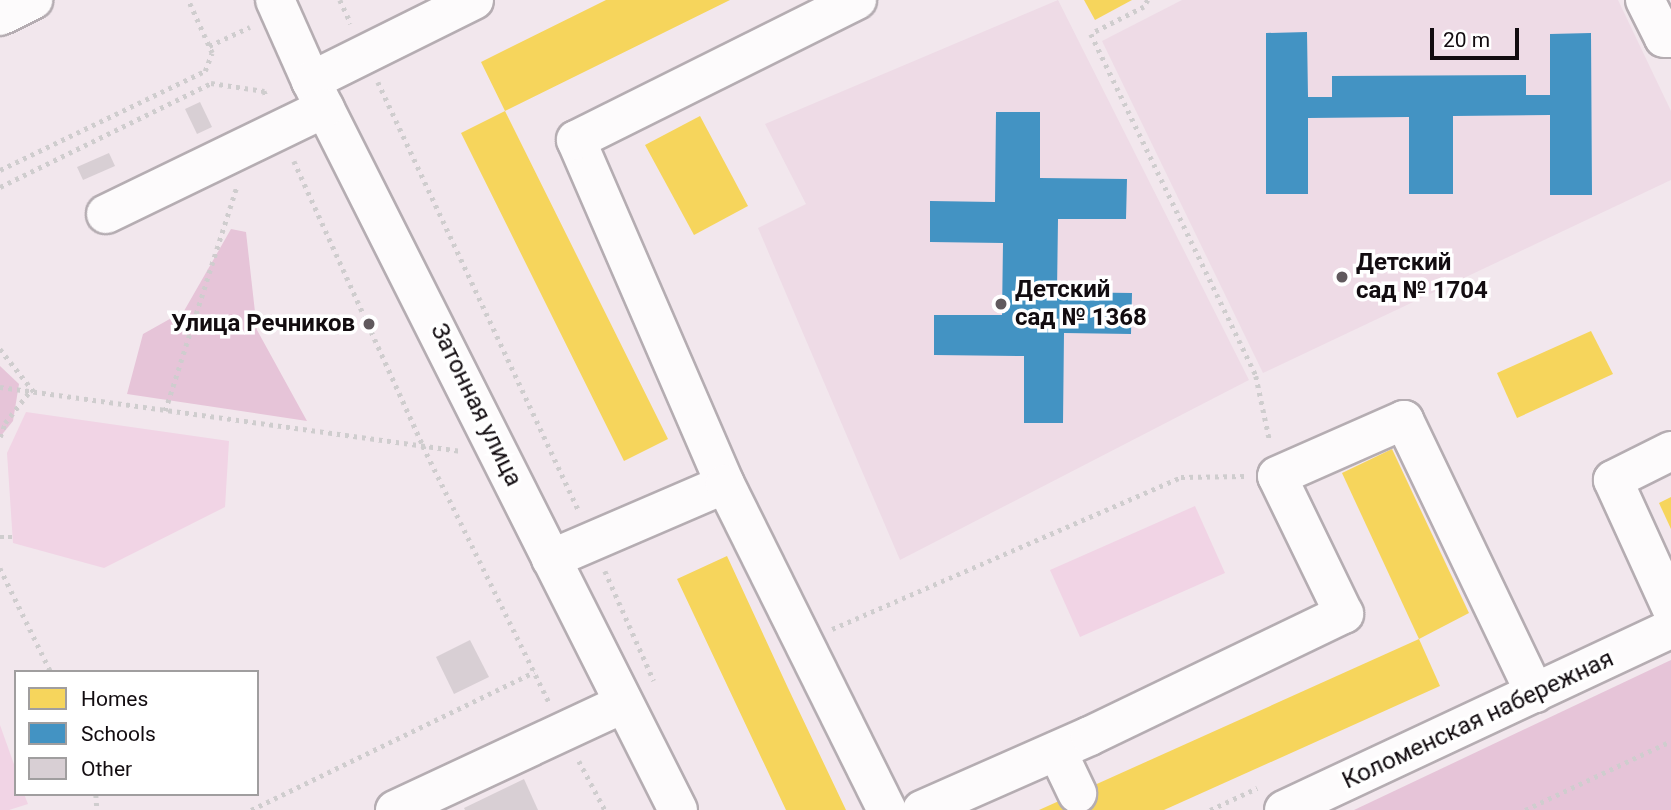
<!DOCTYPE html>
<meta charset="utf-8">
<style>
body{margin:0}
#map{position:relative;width:1671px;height:810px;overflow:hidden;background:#f2e7ed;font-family:Roboto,sans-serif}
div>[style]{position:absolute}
.built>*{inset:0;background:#eedbe6}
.green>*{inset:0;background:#f1d4e5}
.forest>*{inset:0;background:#e6c4d8}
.homes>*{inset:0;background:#f6d55c}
.schools>*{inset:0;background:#4393c3}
.building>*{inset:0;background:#d8cfd4}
.path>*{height:4.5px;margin-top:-2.25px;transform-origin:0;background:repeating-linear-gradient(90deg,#cfcdce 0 3.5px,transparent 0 8.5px)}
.roads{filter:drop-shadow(2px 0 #b5adb2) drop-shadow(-2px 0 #b5adb2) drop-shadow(0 2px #b5adb2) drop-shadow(0 -2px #b5adb2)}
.minor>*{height:38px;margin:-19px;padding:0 19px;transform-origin:19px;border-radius:19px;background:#fdfbfc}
.dots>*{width:19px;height:19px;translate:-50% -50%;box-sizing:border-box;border:4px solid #fff;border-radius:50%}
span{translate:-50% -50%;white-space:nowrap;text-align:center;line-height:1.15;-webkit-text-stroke:7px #fff;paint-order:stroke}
.poi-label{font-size:24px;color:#120c10;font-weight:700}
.left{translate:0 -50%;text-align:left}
.right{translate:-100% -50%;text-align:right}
.street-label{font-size:24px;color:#120c10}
.legend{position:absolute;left:14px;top:670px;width:245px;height:126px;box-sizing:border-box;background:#fff;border:2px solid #a09e9f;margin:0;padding:9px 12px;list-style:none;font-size:21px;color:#120c10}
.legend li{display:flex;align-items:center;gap:14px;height:35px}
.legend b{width:35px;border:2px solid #a09e9f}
.scale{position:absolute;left:1430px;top:28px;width:89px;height:32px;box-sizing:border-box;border:4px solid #120c10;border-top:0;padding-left:9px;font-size:21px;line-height:24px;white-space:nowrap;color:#120c10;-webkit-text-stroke:5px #fff;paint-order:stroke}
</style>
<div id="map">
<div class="built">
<div style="clip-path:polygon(1058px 0,1249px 380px,900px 560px,758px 228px,806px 204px,765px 124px)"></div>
<div style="clip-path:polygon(1182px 0,1618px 0,1671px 111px,1671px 180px,1263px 373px,1102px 41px)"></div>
</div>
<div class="green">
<div style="clip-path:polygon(26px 412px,229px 441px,225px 507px,104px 568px,13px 543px,7px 453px)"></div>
<div style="clip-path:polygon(1195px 506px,1225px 573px,1080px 637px,1050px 570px)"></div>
<div style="clip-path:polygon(0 725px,16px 770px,16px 794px,24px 794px,28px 804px,9px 810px,0 810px)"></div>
</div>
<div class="forest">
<div style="clip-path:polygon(231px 229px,246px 232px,257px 330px,307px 421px,127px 394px,143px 334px,184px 311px)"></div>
<div style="clip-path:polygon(0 366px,19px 384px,13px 421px,0 437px)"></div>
<div style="clip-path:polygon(1671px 660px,1671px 810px,1354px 810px)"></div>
</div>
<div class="homes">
<div style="clip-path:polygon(606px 0,730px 0,505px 111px,668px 439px,624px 461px,461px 133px,505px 111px,481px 62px)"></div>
<div style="clip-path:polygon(1084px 0,1132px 0,1095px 20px)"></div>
<div style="clip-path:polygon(700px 116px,748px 206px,694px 235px,645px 145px)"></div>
<div style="clip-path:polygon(1591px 331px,1613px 374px,1517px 418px,1497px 373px)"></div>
<div style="clip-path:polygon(1392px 449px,1469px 613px,1419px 639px,1342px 473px)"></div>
<div style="clip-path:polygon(1671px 497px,1671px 529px,1659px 503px)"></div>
<div style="clip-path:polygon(727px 556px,788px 688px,846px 810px,786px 810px,677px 579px)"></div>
<div style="clip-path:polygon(1419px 639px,1440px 686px,1164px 810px,1039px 810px)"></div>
</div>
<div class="schools">
<div style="clip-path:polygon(1307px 32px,1308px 97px,1332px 97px,1332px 76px,1526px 75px,1526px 95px,1550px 95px,1550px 34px,1591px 33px,1592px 195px,1550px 195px,1550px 115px,1453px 116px,1453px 194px,1409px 194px,1409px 117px,1308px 118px,1308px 194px,1266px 194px,1266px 33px)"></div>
<div style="clip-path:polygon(996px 112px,1040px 112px,1040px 178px,1127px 179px,1126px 219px,1058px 219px,1057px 292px,1132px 293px,1131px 334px,1064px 333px,1063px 423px,1024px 423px,1024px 356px,934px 355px,934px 315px,1002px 315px,1003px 243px,930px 242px,930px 201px,995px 202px)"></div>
</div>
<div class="building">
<div style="clip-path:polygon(200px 102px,212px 127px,197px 134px,185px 109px)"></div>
<div style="clip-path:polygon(109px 153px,115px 166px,83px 180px,77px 167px)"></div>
<div style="clip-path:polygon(470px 640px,489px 677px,454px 694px,436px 657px)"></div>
<div style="clip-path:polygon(524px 779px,538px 810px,465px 810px,464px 808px)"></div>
</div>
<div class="path">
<div style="left:340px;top:0;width:26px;rotate:65deg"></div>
<div style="left:1148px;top:0;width:8px;rotate:120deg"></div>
<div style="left:1144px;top:7px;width:59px;rotate:153deg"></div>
<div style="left:1091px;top:34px;width:380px;rotate:64.2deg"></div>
<div style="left:1256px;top:376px;width:67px;rotate:78deg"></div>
<div style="left:209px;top:46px;width:45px;rotate:-24.9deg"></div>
<div style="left:378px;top:82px;width:475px;rotate:64.9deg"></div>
<div style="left:294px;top:161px;width:313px;rotate:65.6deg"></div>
<div style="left:423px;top:446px;width:288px;rotate:63.8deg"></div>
<div style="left:0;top:170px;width:228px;rotate:-25.8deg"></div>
<div style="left:205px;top:71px;width:19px;rotate:-69deg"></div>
<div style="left:212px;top:53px;width:58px;rotate:-114.4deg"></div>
<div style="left:0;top:187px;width:235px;rotate:-26.2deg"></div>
<div style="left:211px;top:83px;width:54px;rotate:8.6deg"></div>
<div style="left:264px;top:91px;width:8px;rotate:67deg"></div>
<div style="left:0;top:349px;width:56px;rotate:51.5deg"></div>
<div style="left:0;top:387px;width:464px;rotate:7.9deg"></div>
<div style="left:165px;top:411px;width:234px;rotate:-72.3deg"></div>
<div style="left:0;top:437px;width:15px;rotate:-70deg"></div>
<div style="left:5px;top:423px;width:39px;rotate:-52deg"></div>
<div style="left:0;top:537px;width:13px"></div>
<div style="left:0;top:568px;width:116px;rotate:63.9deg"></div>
<div style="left:605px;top:571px;width:120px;rotate:66deg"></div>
<div style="left:832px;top:629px;width:381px;rotate:-23.5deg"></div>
<div style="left:1181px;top:477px;width:65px;rotate:-0.9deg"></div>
<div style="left:579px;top:761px;width:55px;rotate:62deg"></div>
<div style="left:96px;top:794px;width:16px;rotate:86deg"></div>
<div style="left:251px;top:810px;width:315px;rotate:-26deg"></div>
<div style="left:1210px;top:810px;width:52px;rotate:-25.1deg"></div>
<div style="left:1525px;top:810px;width:161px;rotate:-25.3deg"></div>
</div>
<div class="roads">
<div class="minor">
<div style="left:275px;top:0;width:89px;rotate:66deg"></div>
<div style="left:311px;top:81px;width:816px;rotate:63.28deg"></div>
<div style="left:1645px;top:0;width:42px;rotate:63.4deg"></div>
<div style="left:1664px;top:38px;width:7px"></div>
<div style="left:0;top:16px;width:37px;rotate:-26deg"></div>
<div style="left:311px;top:81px;width:182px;rotate:-26.4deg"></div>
<div style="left:106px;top:214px;width:243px;rotate:-25.8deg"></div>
<div style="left:1671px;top:451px;width:65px;rotate:153.4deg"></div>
<div style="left:1613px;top:480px;width:140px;rotate:65.5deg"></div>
<div style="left:725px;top:484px;width:375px;rotate:-113.4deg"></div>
<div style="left:576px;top:140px;width:314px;rotate:-26.5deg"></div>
<div style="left:551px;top:559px;width:189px;rotate:-23.3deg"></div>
<div style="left:725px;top:484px;width:364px;rotate:63.6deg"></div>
<div style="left:1057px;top:751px;width:47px;rotate:64.5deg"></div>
<div style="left:395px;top:810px;width:251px;rotate:-25deg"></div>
<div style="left:922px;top:810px;width:184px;rotate:-23.8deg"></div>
<div style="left:1090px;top:736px;width:282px;rotate:-25.7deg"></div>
<div style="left:1344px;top:614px;width:153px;rotate:-115.9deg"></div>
<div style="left:1277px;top:476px;width:139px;rotate:-23.8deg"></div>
<div style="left:1404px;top:420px;width:303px;rotate:64.4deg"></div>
<div style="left:1284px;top:810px;width:427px;rotate:-25.1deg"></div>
</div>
</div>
<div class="dots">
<div style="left:1342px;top:277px;background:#60595d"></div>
<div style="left:1001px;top:304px;background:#60595d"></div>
<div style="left:369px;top:324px;background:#60595d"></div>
</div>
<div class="poi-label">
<span class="left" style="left:1356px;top:277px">Детский<br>сад № 1704</span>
<span class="left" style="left:1015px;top:304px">Детский<br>сад № 1368</span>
<span class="right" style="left:355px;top:324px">Улица Речников</span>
</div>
<div class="street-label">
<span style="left:476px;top:405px;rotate:64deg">Затонная улица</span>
<span style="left:1478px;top:720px;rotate:-25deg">Коломенская набережная</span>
</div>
<ul class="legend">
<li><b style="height:19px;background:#f6d55c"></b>Homes</li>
<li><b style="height:19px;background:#4393c3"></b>Schools</li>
<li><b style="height:19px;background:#d8cfd4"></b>Other</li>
</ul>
<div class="scale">20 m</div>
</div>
